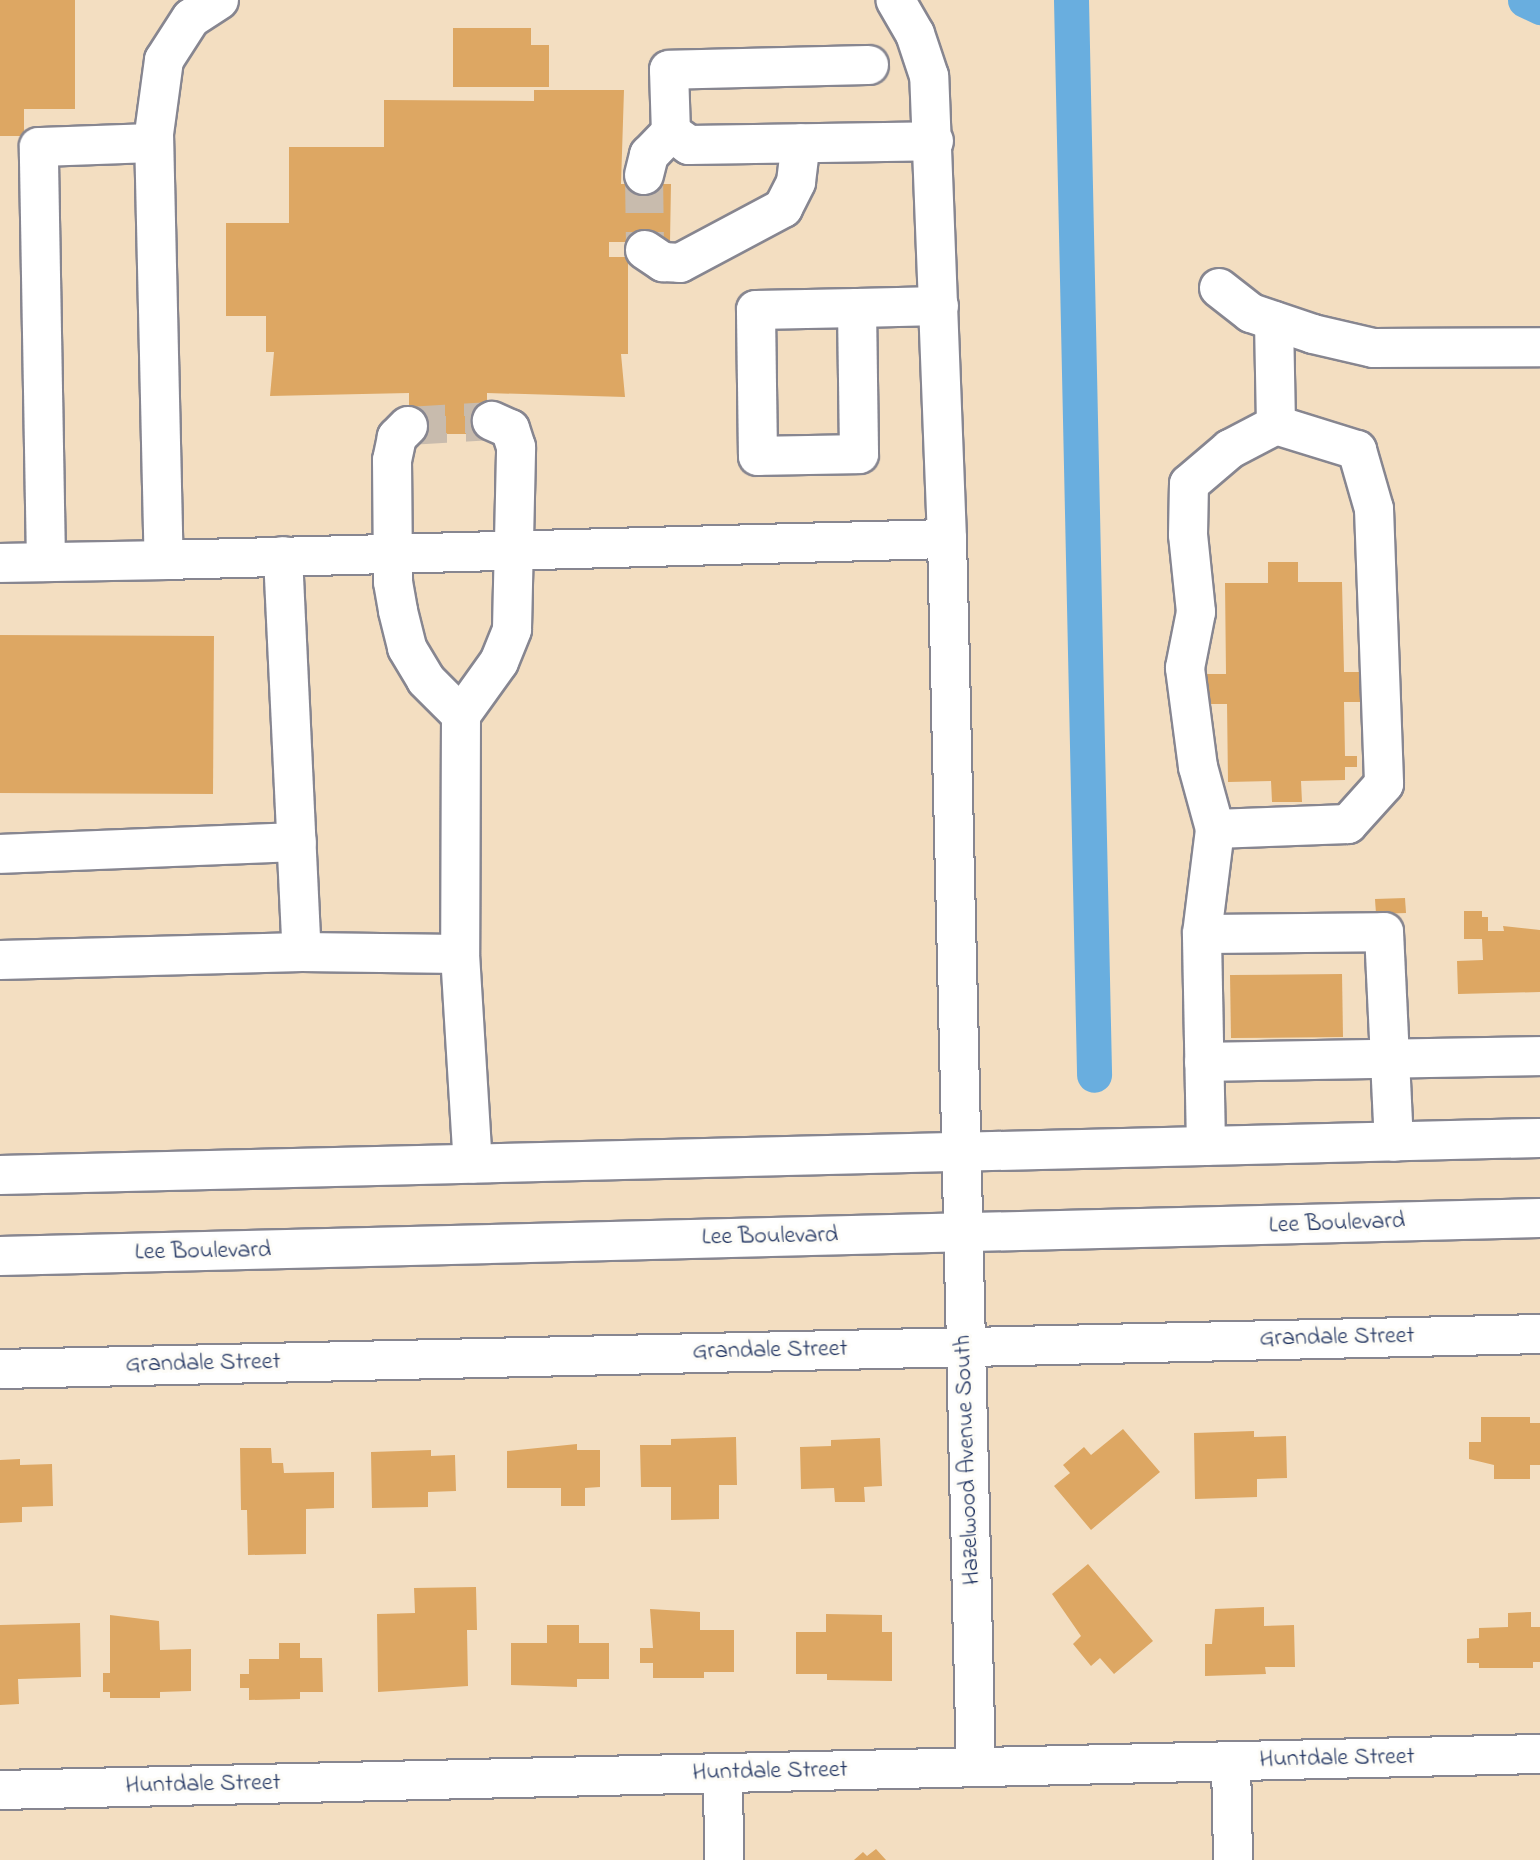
<!DOCTYPE html>
<style>
body{margin:0}
#map{position:relative;width:1540px;height:1860px;overflow:hidden;background:#f3dec1;font-family:"Indie Flower",sans-serif}
div>[style]{position:absolute}
.canal>*{height:35px;margin:-17.5px;padding:0 17.5px;transform-origin:17.5px;border-radius:17.5px;background:#69aedf}
.building>*{inset:0;background:#dda763}
.minor-tunnel>*{height:38px;margin-top:-19px;transform-origin:0;background:repeating-linear-gradient(90deg,#c8bbad 0 38px,transparent 0 57px)}
.roads{filter:drop-shadow(2px 0 #878690) drop-shadow(-2px 0 #878690) drop-shadow(0 2px #878690) drop-shadow(0 -2px #878690)}
.minor>*{height:38px;margin:-19px;padding:0 19px;transform-origin:19px;border-radius:19px;background:#fff}
.major>*{height:38px;margin:-19px;padding:0 19px;transform-origin:19px;border-radius:19px;background:#fff}
span{translate:-50% -50%;white-space:nowrap;text-align:center;line-height:1.15;-webkit-text-stroke:6px #fdfcf7;paint-order:stroke}
.street-label{font-size:24px;color:#1b2f5e}
</style>
<div id="map">
<div class="canal">
<div style="left:1071px;top:0;width:1075px;rotate:88.77deg"></div>
<div style="left:1525px;top:0;width:17px;rotate:25deg"></div>
</div>
<div class="building">
<div style="clip-path:polygon(0 0,75px 0,75px 109px,24px 109px,24px 136px,0 136px)"></div>
<div style="clip-path:polygon(453px 28px,531px 28px,531px 45px,549px 45px,549px 87px,453px 87px)"></div>
<div style="clip-path:polygon(534px 90px,624px 90px,621px 184px,671px 184px,670px 242px,609px 242px,609px 257px,628px 257px,628px 354px,621px 354px,625px 397px,487px 393px,487px 434px,409px 434px,409px 393px,270px 396px,274px 352px,266px 352px,266px 316px,226px 316px,226px 223px,289px 223px,289px 147px,384px 147px,384px 100px,534px 101px)"></div>
<div style="clip-path:polygon(1268px 562px,1298px 562px,1298px 582px,1342px 582px,1344px 672px,1365px 672px,1365px 702px,1344px 702px,1345px 756px,1357px 756px,1357px 767px,1345px 767px,1345px 780px,1301px 781px,1302px 802px,1272px 802px,1271px 781px,1228px 782px,1227px 704px,1205px 704px,1205px 674px,1226px 674px,1225px 583px,1268px 583px)"></div>
<div style="clip-path:polygon(0 635px,214px 636px,213px 794px,0 793px)"></div>
<div style="clip-path:polygon(1405px 898px,1406px 913px,1376px 914px,1375px 899px)"></div>
<div style="clip-path:polygon(1464px 911px,1482px 911px,1482px 917px,1488px 917px,1488px 931px,1504px 931px,1503px 926px,1540px 930px,1540px 992px,1458px 994px,1457px 961px,1483px 960px,1482px 939px,1464px 939px)"></div>
<div style="clip-path:polygon(1342px 974px,1343px 1037px,1231px 1038px,1230px 975px)"></div>
<div style="clip-path:polygon(1481px 1417px,1530px 1417px,1530px 1423px,1540px 1423px,1540px 1465px,1530px 1465px,1530px 1479px,1494px 1479px,1494px 1465px,1469px 1459px,1469px 1442px,1481px 1442px)"></div>
<div style="clip-path:polygon(1123px 1429px,1160px 1472px,1091px 1530px,1054px 1486px,1070px 1473px,1063px 1465px,1084px 1447px,1091px 1455px)"></div>
<div style="clip-path:polygon(1254px 1431px,1254px 1437px,1286px 1436px,1287px 1478px,1257px 1479px,1257px 1497px,1195px 1499px,1194px 1433px)"></div>
<div style="clip-path:polygon(736px 1437px,737px 1485px,719px 1485px,719px 1519px,671px 1520px,671px 1487px,641px 1487px,640px 1445px,671px 1445px,671px 1439px)"></div>
<div style="clip-path:polygon(880px 1438px,882px 1486px,864px 1487px,865px 1502px,835px 1502px,834px 1488px,801px 1489px,800px 1447px,831px 1446px,831px 1440px)"></div>
<div style="clip-path:polygon(577px 1444px,577px 1450px,600px 1450px,600px 1487px,585px 1488px,585px 1506px,561px 1506px,561px 1488px,507px 1488px,507px 1451px)"></div>
<div style="clip-path:polygon(240px 1448px,271px 1448px,272px 1463px,283px 1463px,284px 1473px,334px 1472px,334px 1508px,306px 1509px,306px 1554px,248px 1555px,247px 1510px,241px 1510px)"></div>
<div style="clip-path:polygon(431px 1450px,431px 1456px,455px 1455px,456px 1491px,428px 1492px,428px 1507px,372px 1508px,371px 1452px)"></div>
<div style="clip-path:polygon(20px 1459px,20px 1465px,52px 1464px,53px 1506px,22px 1507px,22px 1522px,0 1523px,0 1460px)"></div>
<div style="clip-path:polygon(1088px 1564px,1153px 1641px,1114px 1674px,1100px 1658px,1091px 1666px,1073px 1644px,1081px 1636px,1052px 1594px)"></div>
<div style="clip-path:polygon(476px 1587px,477px 1630px,467px 1630px,468px 1686px,378px 1692px,377px 1614px,415px 1613px,414px 1588px)"></div>
<div style="clip-path:polygon(1264px 1607px,1264px 1626px,1294px 1625px,1295px 1667px,1265px 1667px,1266px 1674px,1205px 1676px,1205px 1644px,1212px 1644px,1215px 1609px)"></div>
<div style="clip-path:polygon(650px 1609px,700px 1612px,700px 1630px,734px 1630px,734px 1672px,704px 1672px,704px 1678px,653px 1678px,653px 1663px,640px 1663px,640px 1648px,653px 1648px)"></div>
<div style="clip-path:polygon(1531px 1612px,1531px 1627px,1540px 1627px,1540px 1662px,1533px 1662px,1533px 1668px,1479px 1668px,1479px 1663px,1467px 1663px,1467px 1639px,1479px 1638px,1479px 1628px,1508px 1627px,1508px 1613px)"></div>
<div style="clip-path:polygon(826px 1614px,882px 1615px,882px 1632px,892px 1632px,892px 1681px,827px 1680px,827px 1674px,796px 1674px,796px 1632px,826px 1632px)"></div>
<div style="clip-path:polygon(110px 1615px,159px 1621px,160px 1650px,191px 1649px,191px 1691px,160px 1692px,160px 1698px,110px 1698px,110px 1692px,103px 1692px,103px 1673px,110px 1673px)"></div>
<div style="clip-path:polygon(80px 1623px,81px 1677px,18px 1679px,19px 1704px,0 1705px,0 1625px)"></div>
<div style="clip-path:polygon(547px 1625px,579px 1625px,579px 1643px,609px 1643px,609px 1679px,577px 1679px,577px 1687px,511px 1685px,511px 1643px,547px 1643px)"></div>
<div style="clip-path:polygon(279px 1643px,300px 1643px,300px 1658px,322px 1658px,323px 1692px,300px 1692px,300px 1699px,249px 1700px,249px 1688px,240px 1688px,240px 1674px,249px 1674px,249px 1659px,279px 1659px)"></div>
<div style="clip-path:polygon(876px 1849px,886px 1860px,854px 1860px,863px 1852px,867px 1856px)"></div>
</div>
<div class="minor-tunnel">
<div style="left:644px;top:175px;width:75px;rotate:89.2deg"></div>
<div style="left:408px;top:426px;width:84px;rotate:-3.4deg"></div>
</div>
<div class="roads">
<div class="minor">
<div style="left:219px;top:0;width:33px;rotate:147deg"></div>
<div style="left:191px;top:18px;width:50px;rotate:122.7deg"></div>
<div style="left:164px;top:60px;width:75px;rotate:97.7deg"></div>
<div style="left:154px;top:134px;width:426px;rotate:88.7deg"></div>
<div style="left:164px;top:560px;width:783px;rotate:-1.54deg"></div>
<div style="left:947px;top:539px;width:463px;rotate:-92.2deg"></div>
<div style="left:929px;top:76px;width:44px;rotate:-108.4deg"></div>
<div style="left:915px;top:34px;width:39px;rotate:-120deg"></div>
<div style="left:869px;top:65px;width:200px;rotate:178.6deg"></div>
<div style="left:669px;top:70px;width:62px;rotate:88.2deg"></div>
<div style="left:671px;top:132px;width:22px;rotate:36deg"></div>
<div style="left:689px;top:145px;width:245px;rotate:-0.9deg"></div>
<div style="left:644px;top:175px;width:21px;rotate:-76deg"></div>
<div style="left:649px;top:155px;width:32px;rotate:-46deg"></div>
<div style="left:645px;top:250px;width:22px;rotate:34deg"></div>
<div style="left:663px;top:262px;width:17px;rotate:3deg"></div>
<div style="left:680px;top:263px;width:117px;rotate:-28.1deg"></div>
<div style="left:783px;top:208px;width:29px;rotate:-63deg"></div>
<div style="left:796px;top:182px;width:39px;rotate:-83deg"></div>
<div style="left:1219px;top:288px;width:41px;rotate:38deg"></div>
<div style="left:1251px;top:313px;width:65px;rotate:18.7deg"></div>
<div style="left:1313px;top:334px;width:62px;rotate:13.1deg"></div>
<div style="left:1373px;top:348px;width:167px;rotate:-0.3deg"></div>
<div style="left:857px;top:308px;width:146px;rotate:89.2deg"></div>
<div style="left:859px;top:454px;width:101px;rotate:178.9deg"></div>
<div style="left:758px;top:456px;width:146px;rotate:-90.8deg"></div>
<div style="left:756px;top:310px;width:101px;rotate:-1.1deg"></div>
<div style="left:857px;top:308px;width:82px;rotate:-1.4deg"></div>
<div style="left:1274px;top:321px;width:104px;rotate:88.9deg"></div>
<div style="left:1276px;top:425px;width:85px;rotate:17.2deg"></div>
<div style="left:1357px;top:450px;width:61px;rotate:73.9deg"></div>
<div style="left:1374px;top:509px;width:275px;rotate:87.9deg"></div>
<div style="left:1384px;top:784px;width:54px;rotate:132deg"></div>
<div style="left:1348px;top:824px;width:133px;rotate:177.8deg"></div>
<div style="left:1215px;top:829px;width:64px;rotate:-105.3deg"></div>
<div style="left:1198px;top:767px;width:100px;rotate:-97.5deg"></div>
<div style="left:1185px;top:668px;width:57px;rotate:-78.9deg"></div>
<div style="left:1196px;top:612px;width:77px;rotate:-95.9deg"></div>
<div style="left:1188px;top:535px;width:51px;rotate:-88.9deg"></div>
<div style="left:1189px;top:484px;width:54px;rotate:-40.5deg"></div>
<div style="left:1230px;top:449px;width:52px;rotate:-27.6deg"></div>
<div style="left:408px;top:426px;width:16px;rotate:135deg"></div>
<div style="left:397px;top:437px;width:24px;rotate:102deg"></div>
<div style="left:392px;top:460px;width:122px;rotate:89.5deg"></div>
<div style="left:393px;top:582px;width:29px;rotate:80deg"></div>
<div style="left:398px;top:611px;width:38px;rotate:76deg"></div>
<div style="left:407px;top:648px;width:37px;rotate:59deg"></div>
<div style="left:426px;top:680px;width:49px;rotate:45deg"></div>
<div style="left:461px;top:715px;width:65px;rotate:-54.4deg"></div>
<div style="left:499px;top:662px;width:35px;rotate:-68deg"></div>
<div style="left:512px;top:629px;width:182px;rotate:-88.7deg"></div>
<div style="left:516px;top:447px;width:19px;rotate:-108deg"></div>
<div style="left:510px;top:429px;width:20px;rotate:-156deg"></div>
<div style="left:947px;top:539px;width:1228px;rotate:88.65deg"></div>
<div style="left:283px;top:556px;width:396px;rotate:87.3deg"></div>
<div style="left:46px;top:562px;width:415px;rotate:-91deg"></div>
<div style="left:39px;top:147px;width:115px;rotate:-2deg"></div>
<div style="left:0;top:563px;width:164px;rotate:-1deg"></div>
<div style="left:461px;top:715px;width:239px;rotate:90.2deg"></div>
<div style="left:460px;top:954px;width:210px;rotate:86.5deg"></div>
<div style="left:0;top:854px;width:297px;rotate:-2.3deg"></div>
<div style="left:1202px;top:934px;width:106px;rotate:-82.9deg"></div>
<div style="left:0;top:960px;width:302px;rotate:-1.5deg"></div>
<div style="left:302px;top:952px;width:158px;rotate:0.7deg"></div>
<div style="left:1204px;top:1062px;width:336px;rotate:-1deg"></div>
<div style="left:1206px;top:1146px;width:212px;rotate:-91.1deg"></div>
<div style="left:1202px;top:934px;width:182px;rotate:-0.6deg"></div>
<div style="left:1384px;top:932px;width:210px;rotate:87.3deg"></div>
<div style="left:0;top:1369px;width:1540px;rotate:-1.3deg"></div>
<div style="left:1231px;top:1762px;width:98px;rotate:88.8deg"></div>
<div style="left:723px;top:1773px;width:87px;rotate:89.3deg"></div>
<div style="left:0;top:1790px;width:1540px;rotate:-1.34deg"></div>
</div>
<div class="major">
<div style="left:0;top:1175px;width:1540px;rotate:-1.38deg"></div>
<div style="left:0;top:1256px;width:1540px;rotate:-1.41deg"></div>
</div>
</div>
<div class="street-label">
<span style="left:1337px;top:1224px;rotate:-2deg">Lee Boulevard</span>
<span style="left:770px;top:1237px;rotate:-1deg">Lee Boulevard</span>
<span style="left:203px;top:1252px;rotate:-1deg">Lee Boulevard</span>
<span style="left:1337px;top:1338px;rotate:-1deg">Grandale Street</span>
<span style="left:770px;top:1351px;rotate:-1deg">Grandale Street</span>
<span style="left:203px;top:1364px;rotate:-1deg">Grandale Street</span>
<span style="left:968px;top:1460px;rotate:-92deg">Hazelwood Avenue South</span>
<span style="left:1337px;top:1759px;rotate:-1deg">Huntdale Street</span>
<span style="left:770px;top:1772px;rotate:-1deg">Huntdale Street</span>
<span style="left:203px;top:1785px;rotate:-1deg">Huntdale Street</span>
</div>
</div>
